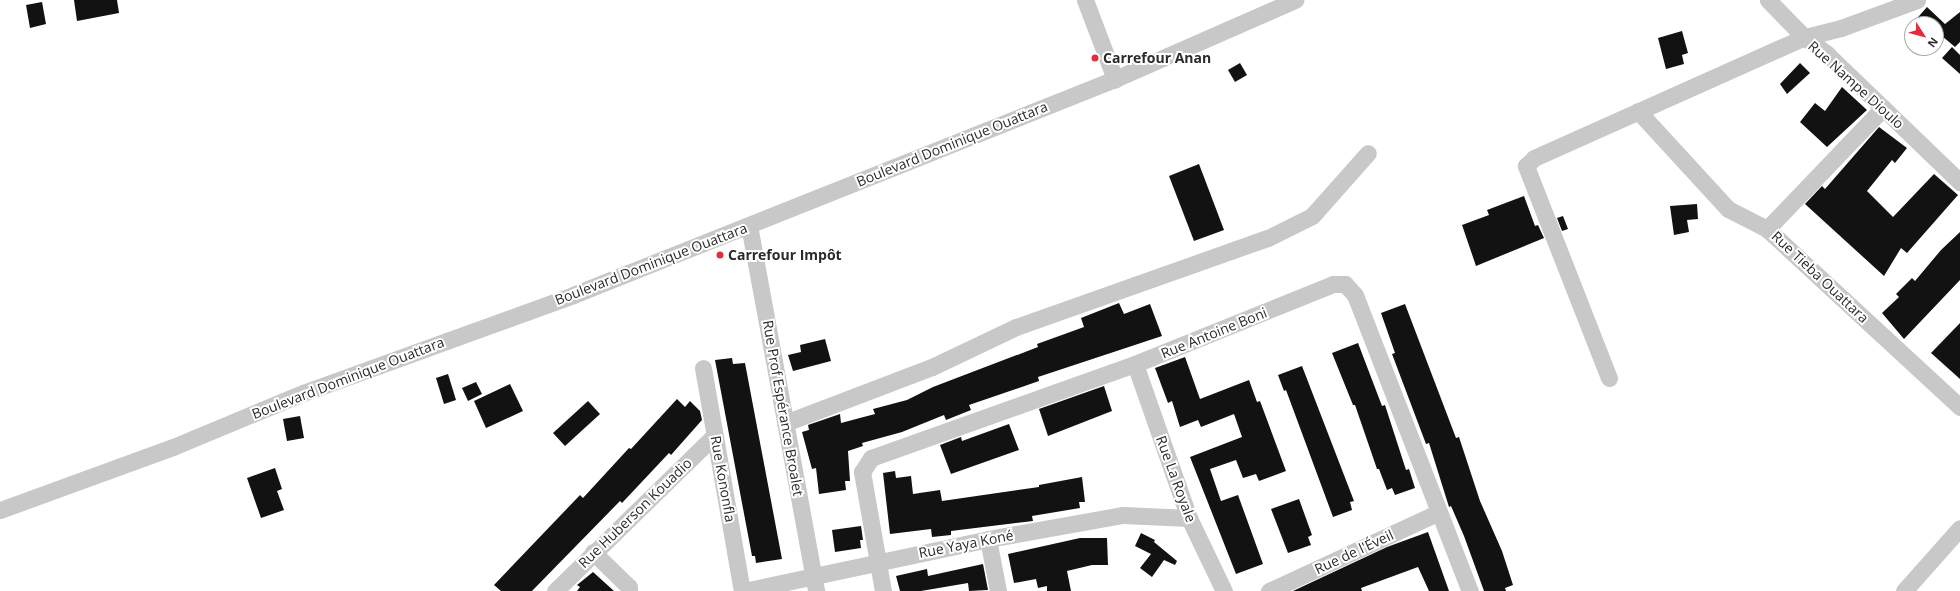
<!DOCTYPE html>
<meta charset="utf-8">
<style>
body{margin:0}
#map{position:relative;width:1960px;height:591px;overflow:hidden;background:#fff;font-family:"Open Sans",sans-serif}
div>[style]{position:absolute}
.building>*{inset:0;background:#121212}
.minor>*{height:17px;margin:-8.5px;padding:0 8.5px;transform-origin:8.5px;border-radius:8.5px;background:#c8c8c8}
.dots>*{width:11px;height:11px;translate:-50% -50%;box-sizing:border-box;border:2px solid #fff;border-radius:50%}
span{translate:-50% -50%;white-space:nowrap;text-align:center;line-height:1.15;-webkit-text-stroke:4px #fff;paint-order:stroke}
.poi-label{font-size:14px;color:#2b2b2b;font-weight:700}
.left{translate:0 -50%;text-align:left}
.street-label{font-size:14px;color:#2b2b2b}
.north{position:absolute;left:1904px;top:16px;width:40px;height:40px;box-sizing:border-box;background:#fff;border:1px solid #aaa;border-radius:50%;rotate:126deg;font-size:11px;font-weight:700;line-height:16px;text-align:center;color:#2b2b2b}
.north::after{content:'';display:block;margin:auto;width:14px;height:18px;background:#e42c3f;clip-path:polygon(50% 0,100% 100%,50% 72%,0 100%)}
</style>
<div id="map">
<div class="building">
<div style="clip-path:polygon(74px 0,117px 0,119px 13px,77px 21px)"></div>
<div style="clip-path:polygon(42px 2px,46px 24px,30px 28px,26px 5px)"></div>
<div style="clip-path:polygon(1927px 7px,1945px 24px,1960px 12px,1960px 42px,1955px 47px,1936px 31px,1936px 24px,1912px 24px)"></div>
<div style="clip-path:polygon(1682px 31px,1688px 53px,1682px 55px,1684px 64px,1666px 69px,1658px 38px)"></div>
<div style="clip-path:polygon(1952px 47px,1960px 55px,1960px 74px,1942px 58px)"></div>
<div style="clip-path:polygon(1240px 63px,1247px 75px,1235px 82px,1228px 70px)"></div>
<div style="clip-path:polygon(1800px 63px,1810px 73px,1787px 94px,1780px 84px)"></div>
<div style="clip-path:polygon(1842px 87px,1867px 110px,1827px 147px,1800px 122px,1815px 103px,1825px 111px)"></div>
<div style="clip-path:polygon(1879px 127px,1907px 148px,1895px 163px,1892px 160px,1867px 191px,1893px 217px,1934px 174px,1958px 195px,1907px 253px,1901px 248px,1884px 276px,1805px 204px,1822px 186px,1825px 189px)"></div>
<div style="clip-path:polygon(1199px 164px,1224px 230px,1194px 241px,1169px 176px)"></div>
<div style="clip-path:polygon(1524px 196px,1535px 226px,1538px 225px,1544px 238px,1476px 266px,1462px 225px,1489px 215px,1487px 210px)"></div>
<div style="clip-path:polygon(1697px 204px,1698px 219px,1687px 220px,1689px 232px,1674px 235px,1670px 206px)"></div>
<div style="clip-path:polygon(1563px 216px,1568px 229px,1562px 231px,1557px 218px)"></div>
<div style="clip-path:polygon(1960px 232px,1960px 280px,1904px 339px,1882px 313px,1899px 297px,1896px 294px,1912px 278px,1915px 281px,1941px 250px)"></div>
<div style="clip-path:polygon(1119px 303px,1124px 314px,1150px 304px,1162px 336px,1038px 377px,1039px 381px,969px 405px,971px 410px,946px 420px,944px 415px,902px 432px,862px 443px,863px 446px,848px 451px,850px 481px,845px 481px,846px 490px,819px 494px,816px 468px,812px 469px,802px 432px,809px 430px,808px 425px,840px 414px,841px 423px,875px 414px,873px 409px,907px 400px,933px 387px,1038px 347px,1037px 344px,1084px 327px,1081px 318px)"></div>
<div style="clip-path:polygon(1405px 304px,1456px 438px,1459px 437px,1480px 501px,1502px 551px,1513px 585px,1505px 588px,1506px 591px,1484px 591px,1464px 536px,1451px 506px,1449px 507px,1429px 443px,1426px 444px,1392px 354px,1395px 353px,1381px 313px)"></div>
<div style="clip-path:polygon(1960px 323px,1960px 379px,1931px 353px)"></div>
<div style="clip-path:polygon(825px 339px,831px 361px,793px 371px,788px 355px,801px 352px,800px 345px)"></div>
<div style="clip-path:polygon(1358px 343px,1382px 406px,1385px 405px,1406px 470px,1409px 469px,1415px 488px,1395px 495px,1392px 488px,1387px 490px,1379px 469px,1377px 469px,1355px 405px,1353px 405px,1332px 353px)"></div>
<div style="clip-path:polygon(1185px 357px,1200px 399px,1249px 380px,1257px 402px,1260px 401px,1286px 471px,1259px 481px,1256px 474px,1243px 478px,1236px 460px,1210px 469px,1221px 501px,1238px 495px,1263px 564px,1236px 574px,1190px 457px,1242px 437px,1234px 414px,1201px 427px,1198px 420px,1180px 427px,1172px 401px,1168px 403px,1155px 368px)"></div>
<div style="clip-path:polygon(732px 358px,733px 364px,745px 363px,782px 559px,756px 563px,755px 556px,752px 556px,715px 360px)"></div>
<div style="clip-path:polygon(1302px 366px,1354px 501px,1350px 502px,1352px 510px,1333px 517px,1286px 390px,1284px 391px,1278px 375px)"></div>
<div style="clip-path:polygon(448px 374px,456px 400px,444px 404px,436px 378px)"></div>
<div style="clip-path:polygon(476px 382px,482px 394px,468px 401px,462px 388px)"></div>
<div style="clip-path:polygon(510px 384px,523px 411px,486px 428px,474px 401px)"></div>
<div style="clip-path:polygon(1104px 386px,1112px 411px,1048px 436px,1039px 409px)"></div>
<div style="clip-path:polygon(677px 399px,685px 407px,690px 401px,700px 411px,702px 420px,671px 455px,669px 453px,622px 503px,620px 501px,532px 591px,501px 591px,494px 585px,580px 495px,583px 498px,629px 448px,631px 449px)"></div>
<div style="clip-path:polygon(588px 401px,600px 414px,565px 446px,553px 433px)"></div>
<div style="clip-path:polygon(300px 416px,304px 438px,287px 441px,283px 419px)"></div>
<div style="clip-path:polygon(1009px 424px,1019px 450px,951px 474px,940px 445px,961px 437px,962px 441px)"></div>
<div style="clip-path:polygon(275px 468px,282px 489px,277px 491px,284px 510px,261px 518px,247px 478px)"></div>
<div style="clip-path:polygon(895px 471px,896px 478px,911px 476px,913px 494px,940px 490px,942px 501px,1039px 487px,1039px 485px,1082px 477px,1085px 502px,1079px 502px,1080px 508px,1032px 516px,1033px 521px,951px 531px,951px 535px,932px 537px,931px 529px,890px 534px,883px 473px)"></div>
<div style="clip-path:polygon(1299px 499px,1312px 535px,1308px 537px,1311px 545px,1288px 553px,1271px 509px)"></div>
<div style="clip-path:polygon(861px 526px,863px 540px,860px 540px,861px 548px,835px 552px,832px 530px)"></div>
<div style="clip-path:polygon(1428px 532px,1449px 591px,1429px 591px,1418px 567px,1361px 588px,1362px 591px,1293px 591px,1387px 547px)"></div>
<div style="clip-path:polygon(1141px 533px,1155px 540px,1154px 542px,1177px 561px,1175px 565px,1164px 560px,1152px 577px,1140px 568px,1151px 554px,1135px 546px)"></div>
<div style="clip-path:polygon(1080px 538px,1107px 538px,1108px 565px,1092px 565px,1067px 571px,1071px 591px,1047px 591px,1047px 586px,1038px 588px,1036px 579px,1014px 583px,1008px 554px)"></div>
<div style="clip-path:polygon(983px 564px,988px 590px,969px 591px,968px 583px,921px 591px,900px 591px,896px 576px,927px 569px,928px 576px)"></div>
<div style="clip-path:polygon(593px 572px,614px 591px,577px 591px,580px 587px,577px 585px)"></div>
</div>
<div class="minor">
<div style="left:1085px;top:0;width:85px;rotate:69.2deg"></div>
<div style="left:1917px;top:0;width:81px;rotate:159.8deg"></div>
<div style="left:1841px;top:28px;width:38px;rotate:166deg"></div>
<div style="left:1804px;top:37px;width:29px;rotate:36deg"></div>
<div style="left:1827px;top:54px;width:185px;rotate:43.9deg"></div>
<div style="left:1883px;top:108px;width:168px;rotate:133.8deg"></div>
<div style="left:1767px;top:229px;width:263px;rotate:42.7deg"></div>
<div style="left:1638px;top:111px;width:133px;rotate:47.4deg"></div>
<div style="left:1728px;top:209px;width:44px;rotate:27.1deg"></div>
<div style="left:749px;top:225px;width:372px;rotate:79.6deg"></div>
<div style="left:1135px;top:364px;width:163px;rotate:70.7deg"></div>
<div style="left:1189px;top:518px;width:81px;rotate:64.4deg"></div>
<div style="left:703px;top:368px;width:226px;rotate:80.1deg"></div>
<div style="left:1609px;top:378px;width:228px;rotate:-111.4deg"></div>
<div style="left:1526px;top:166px;width:11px;rotate:-45deg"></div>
<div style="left:1534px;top:158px;width:296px;rotate:-24.1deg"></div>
<div style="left:1804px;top:37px;width:52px;rotate:-134.2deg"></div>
<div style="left:785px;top:423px;width:157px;rotate:-20.9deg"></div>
<div style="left:932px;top:367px;width:93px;rotate:-25.5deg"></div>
<div style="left:1016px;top:327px;width:267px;rotate:-19.5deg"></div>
<div style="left:1268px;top:238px;width:49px;rotate:-26.6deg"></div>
<div style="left:1312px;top:216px;width:84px;rotate:-48.4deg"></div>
<div style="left:0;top:510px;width:184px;rotate:-20deg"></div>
<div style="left:173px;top:447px;width:141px;rotate:-22.6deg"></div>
<div style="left:303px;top:393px;width:287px;rotate:-19.9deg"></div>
<div style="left:573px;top:295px;width:583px;rotate:-21.73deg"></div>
<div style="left:1115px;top:79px;width:197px;rotate:-23.7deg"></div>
<div style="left:988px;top:539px;width:53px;rotate:79.1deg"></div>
<div style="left:593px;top:552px;width:50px;rotate:44.2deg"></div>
<div style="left:629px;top:587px;width:4px;rotate:90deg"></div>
<div style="left:555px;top:591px;width:223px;rotate:-44.3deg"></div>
<div style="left:744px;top:591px;width:249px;rotate:-12deg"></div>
<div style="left:988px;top:539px;width:137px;rotate:-10.1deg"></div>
<div style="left:1123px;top:515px;width:66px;rotate:2.6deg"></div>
<div style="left:883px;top:591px;width:121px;rotate:-100deg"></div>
<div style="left:862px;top:472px;width:17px;rotate:-57deg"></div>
<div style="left:871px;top:458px;width:280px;rotate:-19.6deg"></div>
<div style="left:1135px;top:364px;width:214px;rotate:-22deg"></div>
<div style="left:1333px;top:284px;width:12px"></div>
<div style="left:1345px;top:284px;width:15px;rotate:48deg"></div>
<div style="left:1355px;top:295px;width:318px;rotate:68.8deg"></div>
<div style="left:1269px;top:591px;width:187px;rotate:-24.9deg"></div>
<div style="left:1904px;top:591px;width:84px;rotate:-48.4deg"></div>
</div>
<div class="dots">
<div style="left:1095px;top:58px;background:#e42c3f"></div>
<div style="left:720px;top:255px;background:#e42c3f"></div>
</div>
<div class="poi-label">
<span class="left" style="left:1103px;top:58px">Carrefour Anan</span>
<span class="left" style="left:728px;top:255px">Carrefour Impôt</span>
</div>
<div class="street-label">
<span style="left:1856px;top:85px;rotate:42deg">Rue Nampe Dioulo</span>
<span style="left:952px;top:144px;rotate:-22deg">Boulevard Dominique Ouattara</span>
<span style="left:651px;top:264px;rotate:-21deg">Boulevard Dominique Ouattara</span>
<span style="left:1820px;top:277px;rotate:43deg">Rue Tieba Ouattara</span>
<span style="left:1214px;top:333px;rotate:-22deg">Rue Antoine Boni</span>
<span style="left:348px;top:378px;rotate:-21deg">Boulevard Dominique Ouattara</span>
<span style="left:783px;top:408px;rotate:80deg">Rue Prof Espérance Broalet</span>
<span style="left:723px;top:479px;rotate:80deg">Rue Kononfla</span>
<span style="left:1176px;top:479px;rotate:70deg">Rue La Royale</span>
<span style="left:635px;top:513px;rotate:-44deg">Rue Huberson Kouadio</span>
<span style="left:966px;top:544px;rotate:-11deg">Rue Yaya Koné</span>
<span style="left:1354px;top:552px;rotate:-25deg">Rue de l'Éveil</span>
</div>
<div class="north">N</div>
</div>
